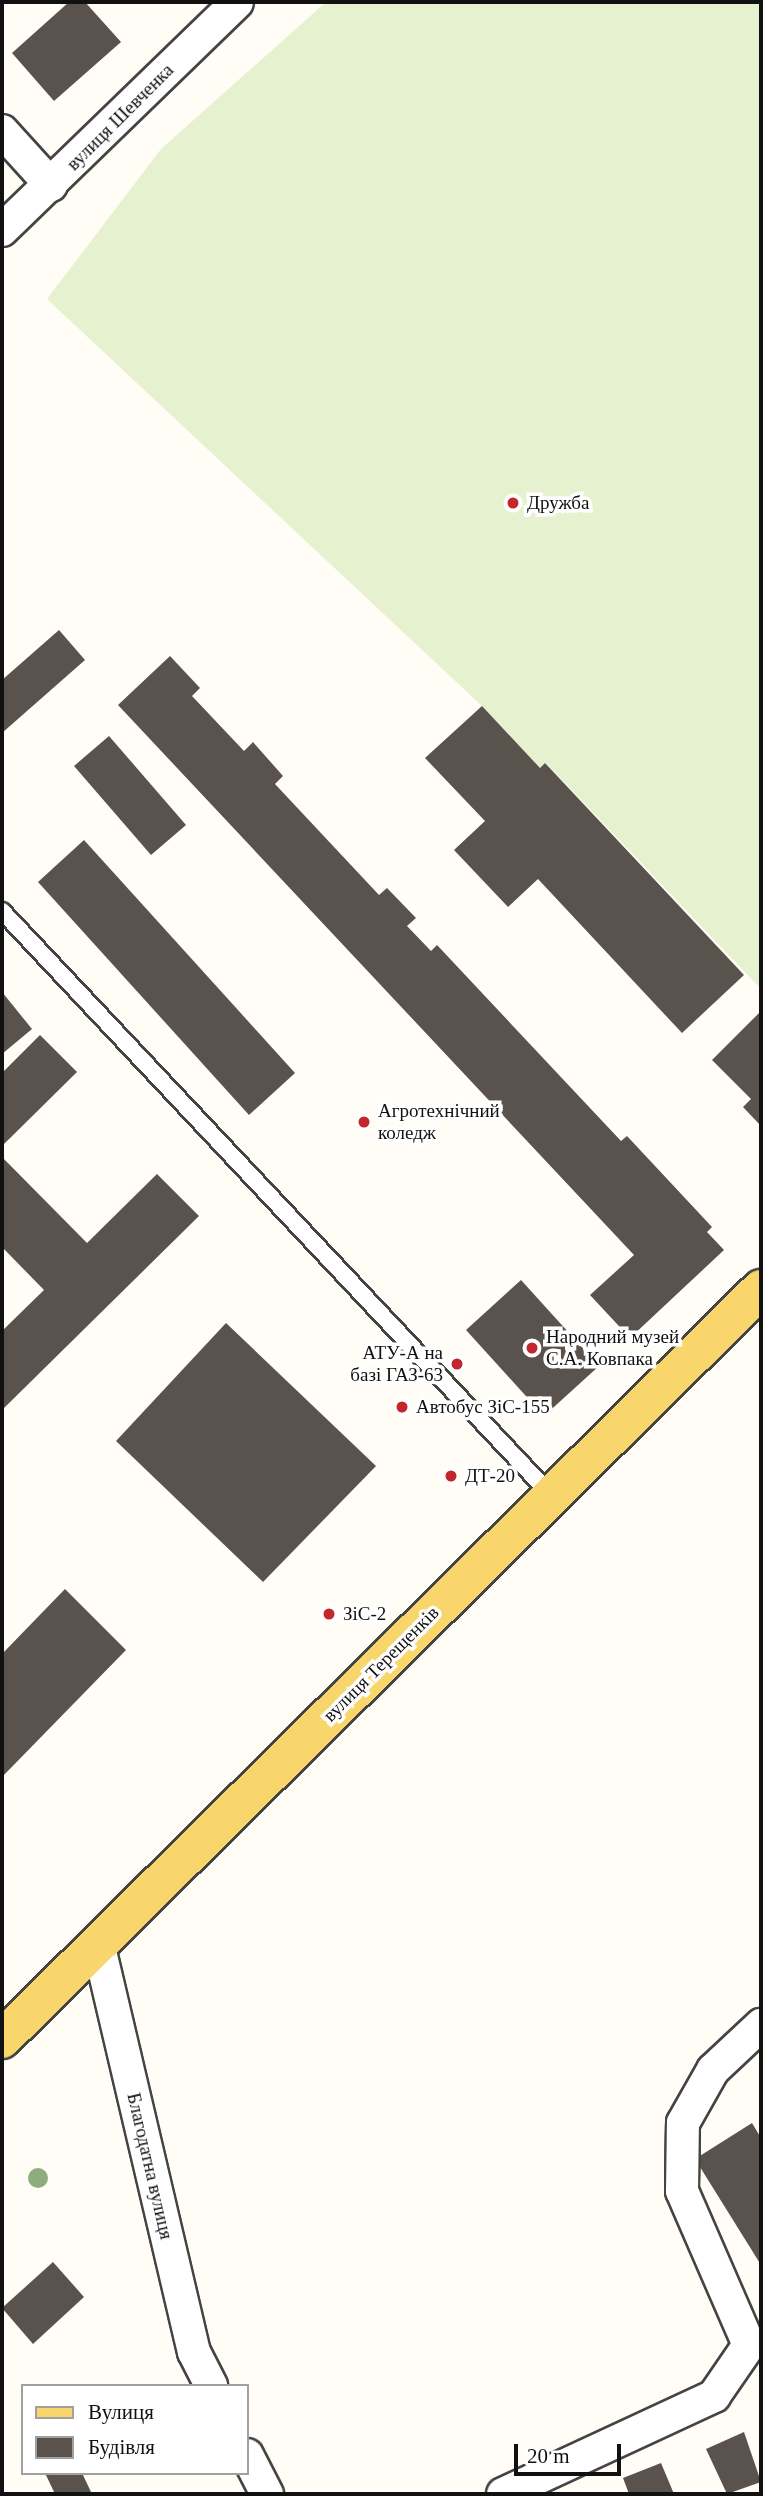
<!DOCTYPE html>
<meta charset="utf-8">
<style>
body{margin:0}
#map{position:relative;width:763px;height:2496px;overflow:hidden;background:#fffdf5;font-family:Georgia,serif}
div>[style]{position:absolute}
.pitch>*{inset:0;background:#e6f2cf}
.building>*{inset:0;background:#5a524d}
.roads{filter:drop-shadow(2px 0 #444) drop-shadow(-2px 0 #444) drop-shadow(0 2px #444) drop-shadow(0 -2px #444)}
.service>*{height:16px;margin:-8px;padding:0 8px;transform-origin:8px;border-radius:8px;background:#fff}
.minor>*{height:32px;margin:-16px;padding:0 16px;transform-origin:16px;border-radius:16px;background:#fff}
.primary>*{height:38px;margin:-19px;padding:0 19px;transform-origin:19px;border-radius:19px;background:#f9d66b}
.trees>*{width:20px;height:20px;margin:-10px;border-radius:50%;background:#8dad7f}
.dots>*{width:19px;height:19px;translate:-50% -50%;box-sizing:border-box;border:4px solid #fff;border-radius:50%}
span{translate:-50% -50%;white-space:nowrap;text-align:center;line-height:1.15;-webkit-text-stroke:7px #fff;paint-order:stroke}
.street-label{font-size:19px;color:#111}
.poi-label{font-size:19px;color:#111}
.left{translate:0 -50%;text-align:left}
.right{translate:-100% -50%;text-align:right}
.frame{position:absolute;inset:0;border:4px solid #111;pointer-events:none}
.legend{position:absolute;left:21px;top:2384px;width:228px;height:91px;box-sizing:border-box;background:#fff;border:2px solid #a0a0a0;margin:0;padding:9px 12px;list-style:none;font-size:21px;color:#111}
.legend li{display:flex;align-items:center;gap:14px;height:35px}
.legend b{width:35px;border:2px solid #a0a0a0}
.scale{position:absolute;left:514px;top:2444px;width:107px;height:32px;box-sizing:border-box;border:4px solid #111;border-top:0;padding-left:9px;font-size:21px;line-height:24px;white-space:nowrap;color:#111;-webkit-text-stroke:5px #fff;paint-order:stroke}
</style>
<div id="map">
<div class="pitch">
<div style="clip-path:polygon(326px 2px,761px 2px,761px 989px,546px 763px,540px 768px,482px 706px,47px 299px,161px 149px)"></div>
</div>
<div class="building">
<div style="clip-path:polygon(69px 2px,85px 2px,121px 42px,54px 101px,12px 53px)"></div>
<div style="clip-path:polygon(59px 630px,85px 660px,2px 733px,2px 680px)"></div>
<div style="clip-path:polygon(170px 656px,200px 688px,192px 696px,244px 751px,253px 742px,283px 776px,275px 784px,379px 895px,387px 888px,416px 918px,407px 926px,431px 951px,437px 945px,621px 1141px,627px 1136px,712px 1227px,707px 1232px,724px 1250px,630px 1338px,590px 1295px,634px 1255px,118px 705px)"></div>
<div style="clip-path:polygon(482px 706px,540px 768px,545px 763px,744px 975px,682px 1033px,538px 879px,508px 907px,454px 850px,485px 821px,425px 758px)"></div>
<div style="clip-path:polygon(109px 736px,186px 825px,151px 855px,74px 766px)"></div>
<div style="clip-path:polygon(84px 840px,295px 1073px,249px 1115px,38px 882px)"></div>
<div style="clip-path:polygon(2px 992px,32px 1029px,2px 1054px)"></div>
<div style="clip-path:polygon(761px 1011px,761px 1126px,743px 1107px,751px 1099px,712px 1060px)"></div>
<div style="clip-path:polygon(40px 1035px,77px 1072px,2px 1146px,2px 1073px)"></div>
<div style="clip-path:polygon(2px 1157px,87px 1243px,157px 1174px,199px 1216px,2px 1410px,2px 1331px,44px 1290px,2px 1247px)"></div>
<div style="clip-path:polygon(521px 1280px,599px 1366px,544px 1416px,466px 1330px)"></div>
<div style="clip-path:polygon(226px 1323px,376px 1466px,263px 1582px,116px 1441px)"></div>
<div style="clip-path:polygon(65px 1589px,126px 1650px,2px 1777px,2px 1654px)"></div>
<div style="clip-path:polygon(752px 2123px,761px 2138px,761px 2265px,695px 2159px)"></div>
<div style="clip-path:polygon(53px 2262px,84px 2297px,33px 2344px,2px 2308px)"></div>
<div style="clip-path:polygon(744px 2432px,761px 2482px,727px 2494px,706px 2449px)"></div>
<div style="clip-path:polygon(661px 2463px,674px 2494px,629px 2494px,623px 2478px)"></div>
<div style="clip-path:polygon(45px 2473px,82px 2473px,92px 2494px,55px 2494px)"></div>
</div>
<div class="roads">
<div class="service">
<div style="left:2px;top:911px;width:803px;rotate:46.77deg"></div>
</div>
<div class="minor">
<div style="left:2px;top:131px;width:73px;rotate:47.8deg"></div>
<div style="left:2px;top:230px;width:327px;rotate:-44.1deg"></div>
<div style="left:98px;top:1943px;width:420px;rotate:76.8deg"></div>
<div style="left:194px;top:2352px;width:38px;rotate:63deg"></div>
<div style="left:247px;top:2455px;width:44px;rotate:62.9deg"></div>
<div style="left:503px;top:2494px;width:233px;rotate:-24.9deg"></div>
<div style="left:714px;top:2396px;width:62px;rotate:-55.5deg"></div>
<div style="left:749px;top:2345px;width:168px;rotate:-113.5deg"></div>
<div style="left:682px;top:2191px;width:68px;rotate:-89.2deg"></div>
<div style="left:683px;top:2123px;width:61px;rotate:-60.5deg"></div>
<div style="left:713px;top:2070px;width:66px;rotate:-43.2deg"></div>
</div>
<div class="primary">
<div style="left:2px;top:2039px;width:1067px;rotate:-44.66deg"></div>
</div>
</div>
<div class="trees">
<div style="left:38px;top:2178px"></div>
</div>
<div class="dots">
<div style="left:513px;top:503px;background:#c4262e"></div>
<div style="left:364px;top:1122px;background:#c4262e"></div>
<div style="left:532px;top:1348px;background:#c4262e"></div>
<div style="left:457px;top:1364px;background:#c4262e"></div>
<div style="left:402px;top:1407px;background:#c4262e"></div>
<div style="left:451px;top:1476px;background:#c4262e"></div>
<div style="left:329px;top:1614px;background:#c4262e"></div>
</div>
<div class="street-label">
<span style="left:120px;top:117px;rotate:-45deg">вулиця Шевченка</span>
<span style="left:381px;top:1664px;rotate:-45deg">вулиця Терещенків</span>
<span style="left:150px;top:2166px;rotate:77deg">Благодатна вулиця</span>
</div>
<div class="poi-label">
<span class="left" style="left:527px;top:503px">Дружба</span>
<span class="left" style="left:378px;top:1122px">Агротехнічний<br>коледж</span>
<span class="left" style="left:546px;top:1348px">Народний музей<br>С.А. Ковпака</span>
<span class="right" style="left:443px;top:1364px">АТУ-А на<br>базі ГАЗ-63</span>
<span class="left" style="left:416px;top:1407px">Автобус ЗіС-155</span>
<span class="left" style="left:465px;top:1476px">ДТ-20</span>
<span class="left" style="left:343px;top:1614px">ЗіС-2</span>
</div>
<div class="frame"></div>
<ul class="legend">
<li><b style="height:9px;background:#f9d66b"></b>Вулиця</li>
<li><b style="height:19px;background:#5a524d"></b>Будівля</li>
</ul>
<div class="scale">20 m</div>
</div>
